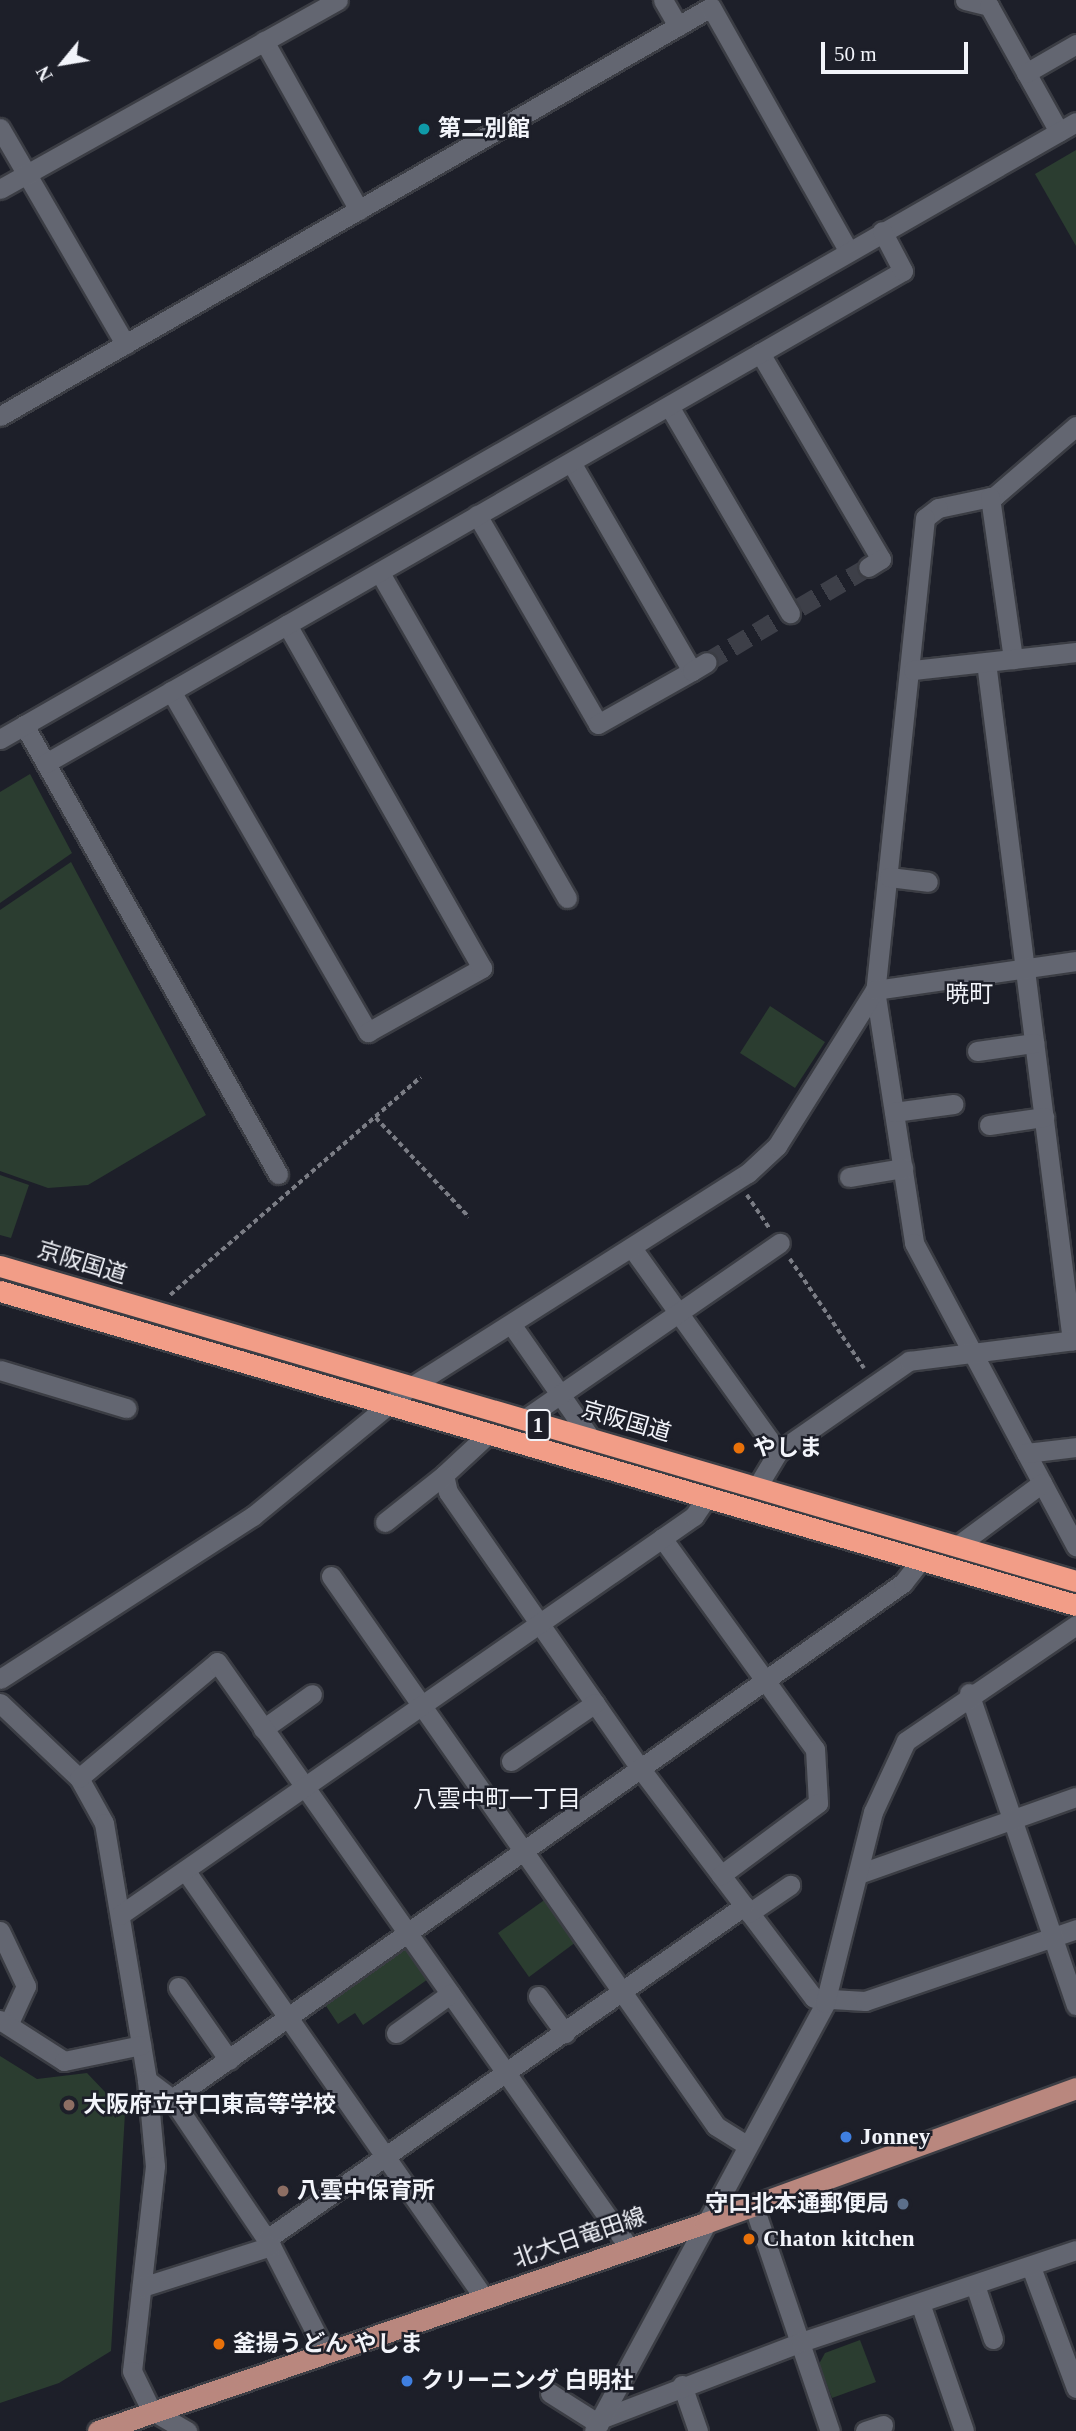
<!DOCTYPE html>
<meta charset="utf-8">
<style>
body{margin:0}
#map{position:relative;width:1076px;height:2431px;overflow:hidden;background:#1d1f29;font-family:"Times New Roman","Noto Sans JP",serif}
div>[style]{position:absolute}
.green>*{inset:0;background:#2b3d30}
.minor-tunnel>*{height:19px;margin-top:-9.5px;transform-origin:0;background:repeating-linear-gradient(90deg,#3d3f48 0 19px,transparent 0 29px)}
.path>*{height:3.5px;margin-top:-1.75px;transform-origin:0;background:repeating-linear-gradient(90deg,#7b7d85 0 5px,transparent 0 8.5px)}
.roads{filter:drop-shadow(2px 0 #3b3d44) drop-shadow(-2px 0 #3b3d44) drop-shadow(0 2px #3b3d44) drop-shadow(0 -2px #3b3d44)}
.minor>*{height:19px;margin:-9.5px;padding:0 9.5px;transform-origin:9.5px;border-radius:9.5px;background:#636671}
.major>*{height:21px;margin:-10.5px;padding:0 10.5px;transform-origin:10.5px;border-radius:10.5px;background:#b9877e}
.highway>*{height:21px;margin:-10.5px;padding:0 10.5px;transform-origin:10.5px;border-radius:10.5px;background:#f29d87}
.dots>*{width:19px;height:19px;translate:-50% -50%;box-sizing:border-box;border:4px solid #1d1f29;border-radius:50%}
span{translate:-50% -50%;white-space:nowrap;text-align:center;line-height:1.15;-webkit-text-stroke:5px #1d1f29;paint-order:stroke}
.shield-label span{padding:2px 5px;background:#1d1f29;border:2px solid;border-radius:5px;-webkit-text-stroke-width:0}
.shield-label{font-size:21px;color:#f2f4fa;font-weight:700}
.poi-label{font-size:23px;color:#f2f4fa;font-weight:700}
.left{translate:0 -50%;text-align:left}
.right{translate:-100% -50%;text-align:right}
.street-label{font-size:23px;color:#f2f4fa}
.neighbourhood-label{font-size:24px;color:#f2f4fa}
.north{position:absolute;left:28px;top:28px;width:70px;height:70px;-webkit-text-stroke:5px #1d1f29;paint-order:stroke;rotate:240deg;font-size:19px;font-weight:700;line-height:28px;text-align:center;color:#f2f4fa}
.north::after{content:'';display:block;margin:auto;width:24px;height:32px;background:#f2f4fa;clip-path:polygon(50% 0,100% 100%,50% 72%,0 100%)}
.scale{position:absolute;left:821px;top:42px;width:147px;height:32px;box-sizing:border-box;border:4px solid #f2f4fa;border-top:0;padding-left:9px;font-size:21px;line-height:24px;white-space:nowrap;color:#f2f4fa;-webkit-text-stroke:5px #1d1f29;paint-order:stroke}
</style>
<div id="map">
<div class="green">
<div style="clip-path:polygon(1076px 150px,1076px 246px,1035px 174px)"></div>
<div style="clip-path:polygon(30px 774px,72px 853px,0 903px,0 792px)"></div>
<div style="clip-path:polygon(71px 862px,206px 1115px,88px 1185px,48px 1188px,0 1171px,0 910px)"></div>
<div style="clip-path:polygon(770px 1006px,825px 1042px,795px 1088px,740px 1053px)"></div>
<div style="clip-path:polygon(0 1175px,29px 1185px,11px 1238px,0 1235px)"></div>
<div style="clip-path:polygon(550px 1896px,580px 1939px,529px 1977px,498px 1933px)"></div>
<div style="clip-path:polygon(408px 1944px,431px 1977px,363px 2025px,355px 2013px,338px 2024px,322px 2000px)"></div>
<div style="clip-path:polygon(0 2056px,37px 2079px,87px 2073px,125px 2113px,111px 2351px,59px 2383px,0 2403px)"></div>
<div style="clip-path:polygon(860px 2340px,876px 2382px,832px 2398px,819px 2364px,825px 2353px)"></div>
</div>
<div class="minor-tunnel">
<div style="left:800px;top:607px;width:79px;rotate:-30.5deg"></div>
<div style="left:707px;top:662px;width:82px;rotate:-31deg"></div>
</div>
<div class="path">
<div style="left:376px;top:1118px;width:136px;rotate:46.8deg"></div>
<div style="left:747px;top:1195px;width:41px;rotate:55.9deg"></div>
<div style="left:790px;top:1259px;width:132px;rotate:55.8deg"></div>
<div style="left:170px;top:1295px;width:332px;rotate:-41deg"></div>
</div>
<div class="roads">
<div class="minor">
<div style="left:663px;top:0;width:30px;rotate:60deg"></div>
<div style="left:965px;top:0;width:25px;rotate:14deg"></div>
<div style="left:989px;top:6px;width:144px;rotate:60.9deg"></div>
<div style="left:264px;top:41px;width:194px;rotate:60.7deg"></div>
<div style="left:1026px;top:73px;width:58px;rotate:-30.1deg"></div>
<div style="left:0;top:128px;width:250px;rotate:59.9deg"></div>
<div style="left:0;top:189px;width:387px;rotate:-29.2deg"></div>
<div style="left:760px;top:353px;width:239px;rotate:59.6deg"></div>
<div style="left:881px;top:559px;width:15px;rotate:148deg"></div>
<div style="left:669px;top:406px;width:240px;rotate:59.7deg"></div>
<div style="left:0;top:416px;width:820px;rotate:-29.91deg"></div>
<div style="left:711px;top:7px;width:279px;rotate:60.6deg"></div>
<div style="left:1076px;top:426px;width:107px;rotate:139.2deg"></div>
<div style="left:995px;top:496px;width:58px;rotate:168.1deg"></div>
<div style="left:938px;top:508px;width:16px;rotate:142deg"></div>
<div style="left:925px;top:518px;width:475px;rotate:96deg"></div>
<div style="left:875px;top:990px;width:256px;rotate:81.2deg"></div>
<div style="left:914px;top:1243px;width:344px;rotate:61.9deg"></div>
<div style="left:990px;top:497px;width:164px;rotate:81.9deg"></div>
<div style="left:477px;top:515px;width:241px;rotate:59.9deg"></div>
<div style="left:598px;top:724px;width:108px;rotate:-29.4deg"></div>
<div style="left:692px;top:671px;width:241px;rotate:-120.1deg"></div>
<div style="left:380px;top:573px;width:375px;rotate:60.1deg"></div>
<div style="left:986px;top:662px;width:684px;rotate:82.78deg"></div>
<div style="left:913px;top:670px;width:164px;rotate:-6.3deg"></div>
<div style="left:692px;top:671px;width:17px;rotate:-31deg"></div>
<div style="left:171px;top:691px;width:394px;rotate:60deg"></div>
<div style="left:368px;top:1032px;width:131px;rotate:-29.3deg"></div>
<div style="left:482px;top:968px;width:395px;rotate:-119.6deg"></div>
<div style="left:24px;top:725px;width:516px;rotate:60.5deg"></div>
<div style="left:0;top:739px;width:1240px;rotate:-29.83deg"></div>
<div style="left:46px;top:763px;width:988px;rotate:-29.86deg"></div>
<div style="left:903px;top:271px;width:45px;rotate:-117.7deg"></div>
<div style="left:889px;top:877px;width:39px;rotate:7deg"></div>
<div style="left:977px;top:1051px;width:58px;rotate:-8deg"></div>
<div style="left:894px;top:1112px;width:60px;rotate:-7.7deg"></div>
<div style="left:989px;top:1125px;width:56px;rotate:-8.3deg"></div>
<div style="left:849px;top:1177px;width:55px;rotate:-9.5deg"></div>
<div style="left:632px;top:1248px;width:251px;rotate:54.4deg"></div>
<div style="left:778px;top:1452px;width:41px;rotate:121deg"></div>
<div style="left:511px;top:1324px;width:141px;rotate:55.1deg"></div>
<div style="left:0;top:1370px;width:132px;rotate:16.8deg"></div>
<div style="left:523px;top:1420px;width:312px;rotate:-34.6deg"></div>
<div style="left:486px;top:1436px;width:57px;rotate:137.1deg"></div>
<div style="left:444px;top:1475px;width:17px;rotate:77deg"></div>
<div style="left:448px;top:1492px;width:336px;rotate:55.2deg"></div>
<div style="left:640px;top:1768px;width:288px;rotate:52.9deg"></div>
<div style="left:814px;top:1998px;width:51px;rotate:3.4deg"></div>
<div style="left:865px;top:2001px;width:223px;rotate:-18.8deg"></div>
<div style="left:778px;top:1452px;width:160px;rotate:-34.8deg"></div>
<div style="left:909px;top:1361px;width:168px;rotate:-7.2deg"></div>
<div style="left:1026px;top:1453px;width:50px;rotate:-6.8deg"></div>
<div style="left:385px;top:1522px;width:75px;rotate:-38.5deg"></div>
<div style="left:662px;top:1538px;width:261px;rotate:54.1deg"></div>
<div style="left:815px;top:1749px;width:54px;rotate:86.8deg"></div>
<div style="left:818px;top:1803px;width:121px;rotate:143.4deg"></div>
<div style="left:957px;top:1546px;width:106px;rotate:-36.5deg"></div>
<div style="left:331px;top:1576px;width:671px;rotate:55.01deg"></div>
<div style="left:716px;top:2126px;width:34px;rotate:32deg"></div>
<div style="left:0;top:1679px;width:301px;rotate:-32.8deg"></div>
<div style="left:253px;top:1516px;width:202px;rotate:-39.4deg"></div>
<div style="left:409px;top:1388px;width:401px;rotate:-32.4deg"></div>
<div style="left:748px;top:1173px;width:40px;rotate:-43deg"></div>
<div style="left:777px;top:1146px;width:184px;rotate:-57.9deg"></div>
<div style="left:875px;top:990px;width:203px;rotate:-8.2deg"></div>
<div style="left:969px;top:1693px;width:330px;rotate:71.1deg"></div>
<div style="left:0;top:1703px;width:109px;rotate:43.5deg"></div>
<div style="left:79px;top:1778px;width:51px;rotate:60.9deg"></div>
<div style="left:104px;top:1823px;width:261px;rotate:80.5deg"></div>
<div style="left:147px;top:2080px;width:86px;rotate:84.7deg"></div>
<div style="left:155px;top:2166px;width:206px;rotate:96.4deg"></div>
<div style="left:132px;top:2371px;width:43px;rotate:64deg"></div>
<div style="left:151px;top:2410px;width:42px;rotate:30.3deg"></div>
<div style="left:263px;top:1729px;width:60px;rotate:-35.5deg"></div>
<div style="left:511px;top:1761px;width:102px;rotate:-34.6deg"></div>
<div style="left:79px;top:1778px;width:180px;rotate:-40deg"></div>
<div style="left:217px;top:1662px;width:718px;rotate:54.87deg"></div>
<div style="left:187px;top:1873px;width:520px;rotate:55.03deg"></div>
<div style="left:861px;top:1873px;width:228px;rotate:-19.5deg"></div>
<div style="left:749px;top:1913px;width:50px;rotate:-34.3deg"></div>
<div style="left:120px;top:1915px;width:699px;rotate:-34.8deg"></div>
<div style="left:694px;top:1516px;width:22px;rotate:-56deg"></div>
<div style="left:0;top:1931px;width:61px;rotate:64.7deg"></div>
<div style="left:26px;top:1986px;width:41px;rotate:114.7deg"></div>
<div style="left:178px;top:1987px;width:89px;rotate:55.1deg"></div>
<div style="left:538px;top:1996px;width:46px;rotate:53.9deg"></div>
<div style="left:0;top:2020px;width:76px;rotate:32.6deg"></div>
<div style="left:64px;top:2061px;width:79px;rotate:-11.7deg"></div>
<div style="left:396px;top:2033px;width:67px;rotate:-35.8deg"></div>
<div style="left:147px;top:2080px;width:31px;rotate:37deg"></div>
<div style="left:172px;top:2099px;width:895px;rotate:-35.22deg"></div>
<div style="left:903px;top:1583px;width:28px;rotate:-52deg"></div>
<div style="left:172px;top:2099px;width:177px;rotate:56deg"></div>
<div style="left:271px;top:2246px;width:118px;rotate:62.8deg"></div>
<div style="left:753px;top:2204px;width:240px;rotate:71.3deg"></div>
<div style="left:267px;top:2239px;width:582px;rotate:-34.92deg"></div>
<div style="left:1031px;top:2267px;width:129px;rotate:69.6deg"></div>
<div style="left:975px;top:2285px;width:57px;rotate:71.6deg"></div>
<div style="left:142px;top:2287px;width:135px;rotate:-17.6deg"></div>
<div style="left:920px;top:2303px;width:135px;rotate:71deg"></div>
<div style="left:682px;top:2385px;width:49px;rotate:70.8deg"></div>
<div style="left:550px;top:2393px;width:58px;rotate:32.3deg"></div>
<div style="left:603px;top:2418px;width:212px;rotate:-21deg"></div>
<div style="left:801px;top:2342px;width:290px;rotate:-18.5deg"></div>
<div style="left:594px;top:2431px;width:486px;rotate:-61.6deg"></div>
<div style="left:825px;top:2003px;width:197px;rotate:-75.9deg"></div>
<div style="left:873px;top:1812px;width:78px;rotate:-65.1deg"></div>
<div style="left:906px;top:1741px;width:206px;rotate:-34.3deg"></div>
<div style="left:865px;top:2431px;width:19px;rotate:-18deg"></div>
</div>
<div class="major">
<div style="left:98px;top:2431px;width:642px;rotate:-18.91deg"></div>
<div style="left:705px;top:2223px;width:395px;rotate:-20deg"></div>
</div>
<div class="highway">
<div style="left:0;top:1266px;width:1121px;rotate:16.32deg"></div>
<div style="left:0;top:1291px;width:1121px;rotate:16.27deg"></div>
</div>
</div>
<div class="dots">
<div style="left:424px;top:129px;background:#0f9aa8"></div>
<div style="left:739px;top:1448px;background:#e8710a"></div>
<div style="left:69px;top:2105px;background:#8d6e63"></div>
<div style="left:846px;top:2137px;background:#3f7fe0"></div>
<div style="left:283px;top:2191px;background:#8d6e63"></div>
<div style="left:903px;top:2204px;background:#5c6f8a"></div>
<div style="left:749px;top:2239px;background:#e8710a"></div>
<div style="left:219px;top:2344px;background:#e8710a"></div>
<div style="left:407px;top:2381px;background:#3f7fe0"></div>
</div>
<div class="shield-label">
<span style="left:538px;top:1425px">1</span>
</div>
<div class="poi-label">
<span class="left" style="left:438px;top:129px">第二別館</span>
<span class="left" style="left:753px;top:1448px">やしま</span>
<span class="left" style="left:83px;top:2105px">大阪府立守口東高等学校</span>
<span class="left" style="left:860px;top:2137px">Jonney</span>
<span class="left" style="left:297px;top:2191px">八雲中保育所</span>
<span class="right" style="left:889px;top:2204px">守口北本通郵便局</span>
<span class="left" style="left:763px;top:2239px">Chaton kitchen</span>
<span class="left" style="left:233px;top:2344px">釜揚うどん やしま</span>
<span class="left" style="left:421px;top:2381px">クリーニング 白明社</span>
</div>
<div class="street-label">
<span style="left:82px;top:1263px;rotate:17deg">京阪国道</span>
<span style="left:626px;top:1422px;rotate:16deg">京阪国道</span>
<span style="left:580px;top:2238px;rotate:-19deg">北大日竜田線</span>
</div>
<div class="neighbourhood-label">
<span style="left:969px;top:995px">暁町</span>
<span style="left:497px;top:1800px">八雲中町一丁目</span>
</div>
<div class="north">N</div>
<div class="scale">50 m</div>
</div>
